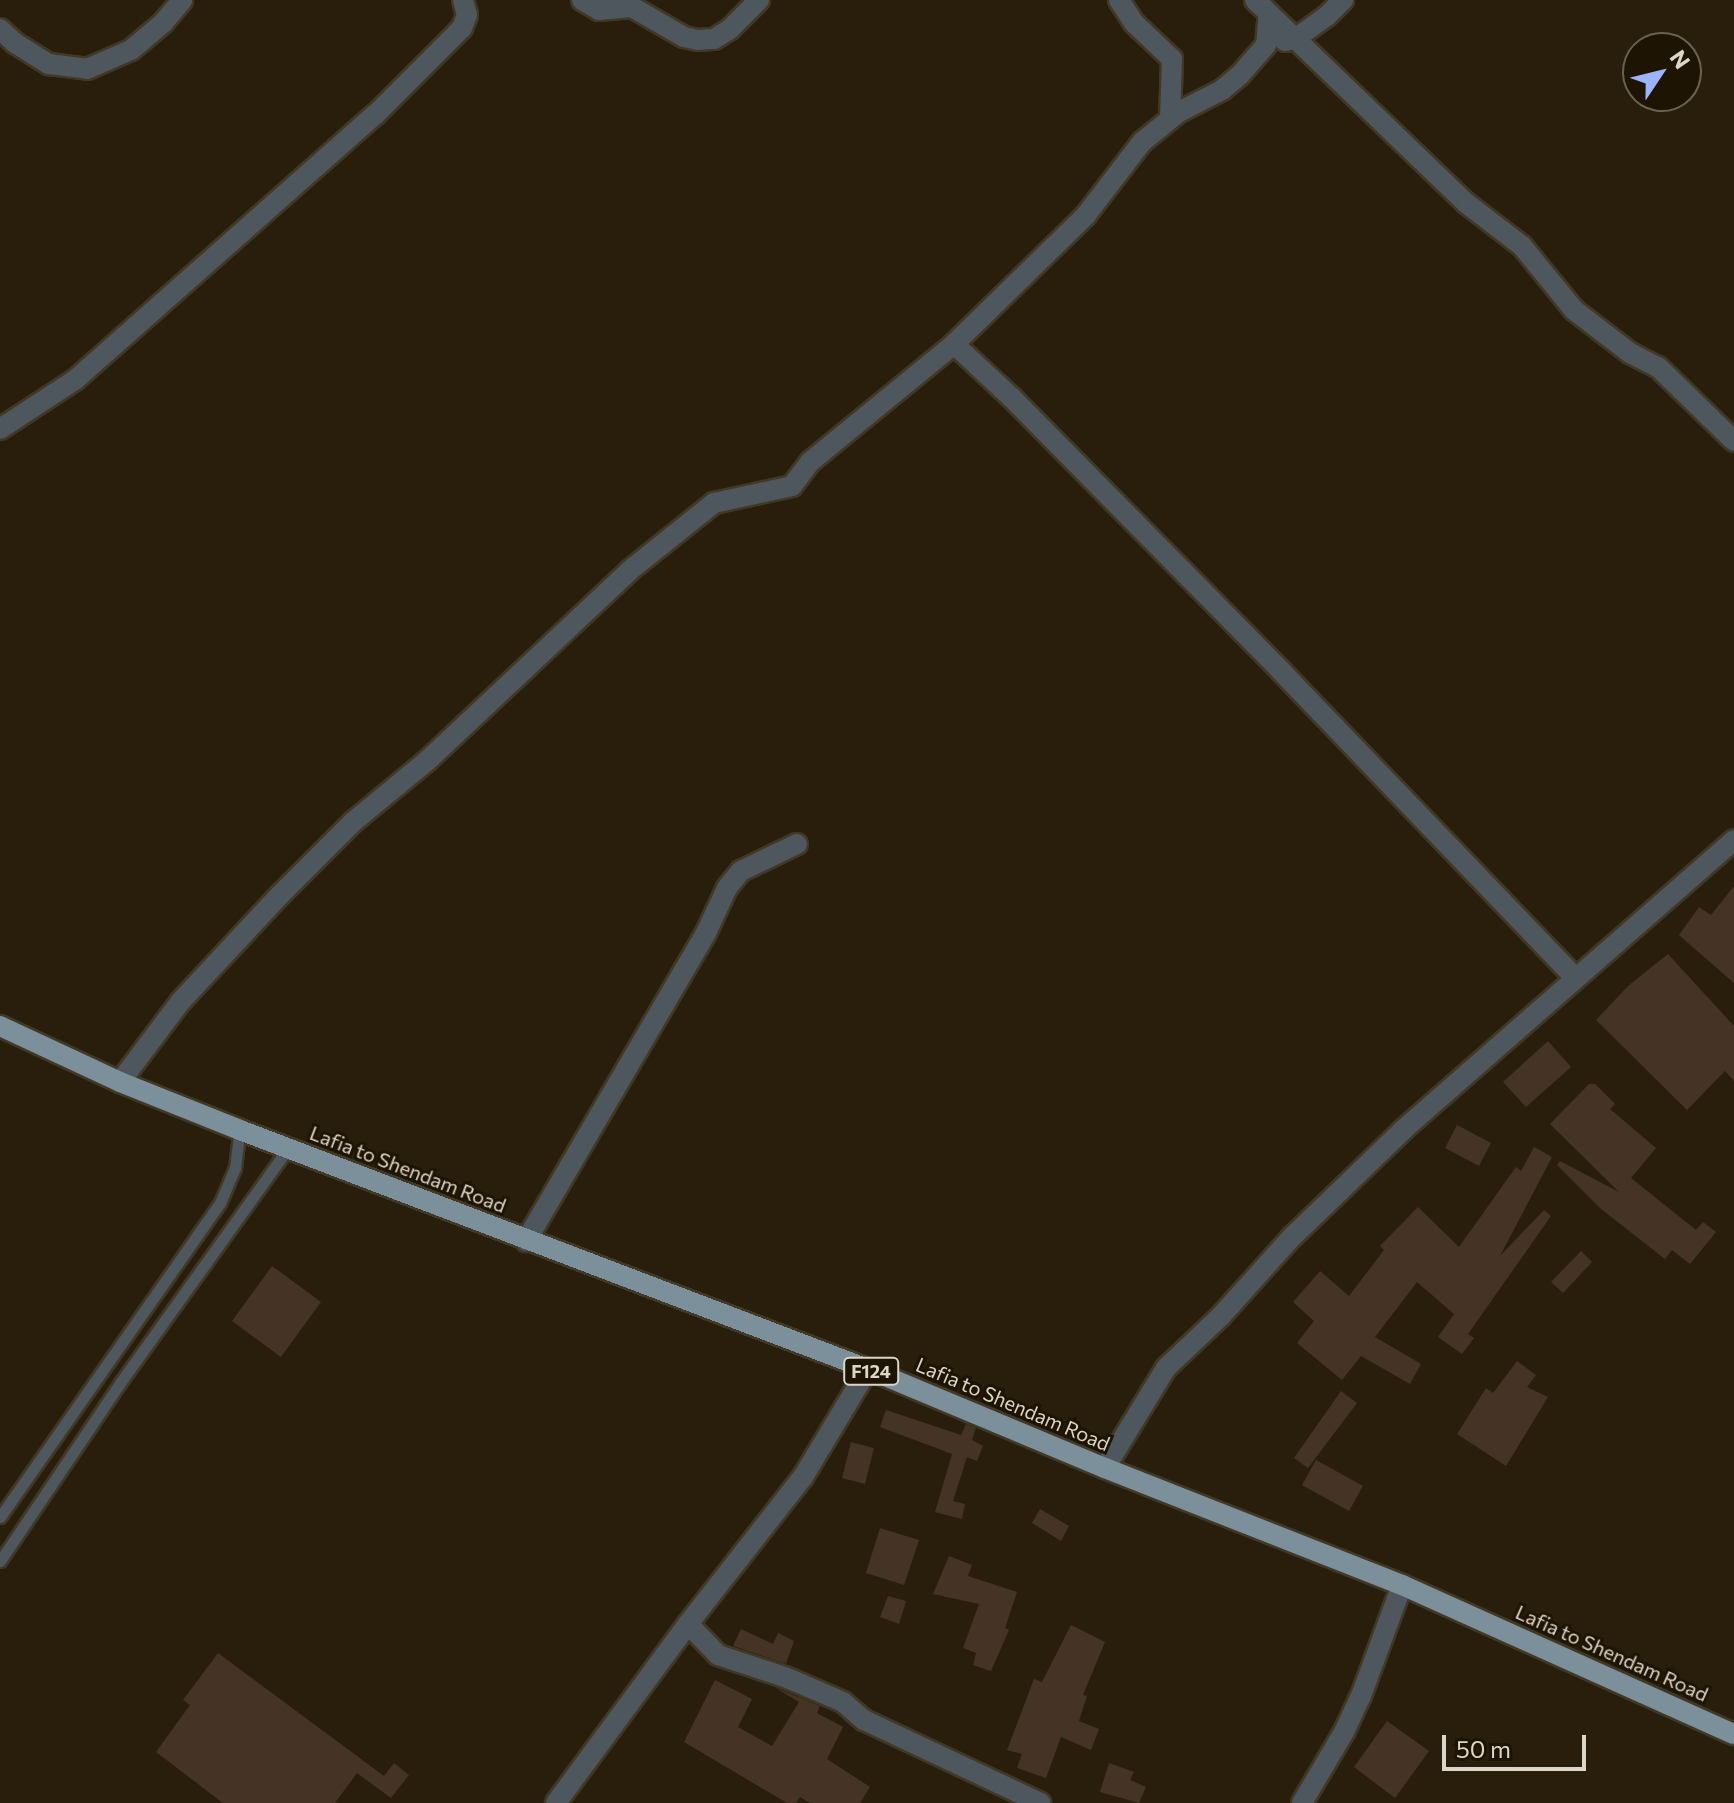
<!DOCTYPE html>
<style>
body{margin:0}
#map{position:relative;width:1734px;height:1803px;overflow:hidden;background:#281e0b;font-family:Commissioner,sans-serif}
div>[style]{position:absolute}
.building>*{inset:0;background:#453426}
.roads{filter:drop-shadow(2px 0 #413826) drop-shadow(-2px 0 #413826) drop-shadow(0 2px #413826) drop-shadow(0 -2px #413826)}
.lane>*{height:11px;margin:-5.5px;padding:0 5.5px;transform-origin:5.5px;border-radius:5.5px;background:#4e575d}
.street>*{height:20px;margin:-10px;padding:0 10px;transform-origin:10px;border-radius:10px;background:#4e575d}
.primary>*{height:20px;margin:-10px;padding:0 10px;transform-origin:10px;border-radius:10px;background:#7b909b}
span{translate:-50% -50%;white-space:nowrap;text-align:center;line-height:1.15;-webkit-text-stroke:6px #1e1403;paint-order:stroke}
.shield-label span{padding:2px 6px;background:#1e1403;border:2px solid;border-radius:6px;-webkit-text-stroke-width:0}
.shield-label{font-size:18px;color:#dcd5c9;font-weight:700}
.street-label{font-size:20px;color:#dcd5c9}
.north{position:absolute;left:1622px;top:32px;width:80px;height:80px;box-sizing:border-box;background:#1e1403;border:2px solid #6a6152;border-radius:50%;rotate:55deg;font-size:22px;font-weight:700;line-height:32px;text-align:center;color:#dcd5c9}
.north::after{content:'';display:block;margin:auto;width:28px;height:36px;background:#9bb4fd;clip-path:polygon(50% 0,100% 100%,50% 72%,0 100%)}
.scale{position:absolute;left:1442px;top:1735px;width:144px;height:36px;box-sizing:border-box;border:4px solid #dcd5c9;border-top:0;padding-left:10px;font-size:24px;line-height:28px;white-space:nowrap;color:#dcd5c9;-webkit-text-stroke:6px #1e1403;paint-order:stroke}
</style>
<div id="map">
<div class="building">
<div style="clip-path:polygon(1734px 886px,1734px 983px,1679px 935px,1699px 907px,1711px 915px)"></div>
<div style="clip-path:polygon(1668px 954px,1734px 1026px,1734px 1081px,1725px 1071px,1687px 1110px,1596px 1020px,1628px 986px)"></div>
<div style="clip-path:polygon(1548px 1041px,1571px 1067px,1526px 1107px,1503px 1082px)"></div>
<div style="clip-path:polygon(1589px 1084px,1595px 1084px,1615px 1104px,1610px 1109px,1656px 1148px,1631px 1178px,1696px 1230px,1703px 1222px,1716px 1232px,1690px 1264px,1672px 1250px,1665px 1259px,1601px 1209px,1557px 1165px,1560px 1161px,1619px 1192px,1550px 1124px)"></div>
<div style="clip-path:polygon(1457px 1125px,1491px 1143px,1479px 1166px,1445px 1148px)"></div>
<div style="clip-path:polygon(1534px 1147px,1552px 1157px,1500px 1256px,1544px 1210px,1551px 1216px,1468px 1334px,1474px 1338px,1462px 1354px,1438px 1337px,1454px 1314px,1417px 1282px,1375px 1337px,1421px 1364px,1410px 1384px,1361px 1356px,1342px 1380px,1297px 1343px,1314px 1321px,1293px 1302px,1320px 1271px,1349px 1296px,1384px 1250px,1380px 1246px,1418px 1207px,1459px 1247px,1516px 1167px,1521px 1171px)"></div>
<div style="clip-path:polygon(1581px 1251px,1592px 1262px,1563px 1293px,1551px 1282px)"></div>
<div style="clip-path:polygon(272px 1266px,321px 1302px,281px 1357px,232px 1321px)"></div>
<div style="clip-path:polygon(1517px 1361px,1536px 1375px,1527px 1387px,1548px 1397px,1506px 1466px,1457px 1434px,1486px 1388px,1493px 1393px)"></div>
<div style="clip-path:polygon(1341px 1391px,1357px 1403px,1308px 1468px,1294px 1458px)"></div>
<div style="clip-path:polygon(886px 1410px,961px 1435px,966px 1424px,976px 1428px,972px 1440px,983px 1446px,977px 1461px,967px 1457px,953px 1501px,965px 1504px,962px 1519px,935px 1512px,952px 1454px,880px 1427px)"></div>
<div style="clip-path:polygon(851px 1442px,874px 1448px,865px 1484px,842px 1478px)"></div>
<div style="clip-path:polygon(1316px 1460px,1363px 1486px,1349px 1511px,1302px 1485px)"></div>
<div style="clip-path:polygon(1040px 1509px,1069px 1526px,1061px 1541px,1032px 1523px)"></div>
<div style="clip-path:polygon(880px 1528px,919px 1540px,904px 1585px,866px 1573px)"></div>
<div style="clip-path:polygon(949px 1556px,972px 1565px,968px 1576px,1017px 1592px,1005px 1628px,1009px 1630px,991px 1671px,973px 1665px,976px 1653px,963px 1648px,979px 1604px,933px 1594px)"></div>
<div style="clip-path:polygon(888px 1596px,906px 1601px,899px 1624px,880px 1617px)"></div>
<div style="clip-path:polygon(1071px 1625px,1105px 1642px,1083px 1695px,1087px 1696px,1079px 1721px,1099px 1729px,1091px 1750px,1061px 1737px,1046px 1778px,1017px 1768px,1022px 1754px,1007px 1750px,1034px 1679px,1042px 1682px)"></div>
<div style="clip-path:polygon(741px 1629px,773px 1644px,778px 1633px,794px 1641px,786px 1664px,733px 1646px)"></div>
<div style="clip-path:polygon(218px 1653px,384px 1776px,394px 1763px,409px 1775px,391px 1798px,357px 1773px,335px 1803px,223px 1803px,156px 1752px,190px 1705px,183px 1700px)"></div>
<div style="clip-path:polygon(715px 1680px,752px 1699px,738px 1727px,772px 1746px,799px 1702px,774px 1687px,820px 1706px,817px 1713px,843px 1727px,827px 1759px,870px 1787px,860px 1803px,810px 1803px,800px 1797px,796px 1803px,787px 1803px,684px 1742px)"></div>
<div style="clip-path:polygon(1387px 1721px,1429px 1751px,1395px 1798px,1354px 1767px)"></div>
<div style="clip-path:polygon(1109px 1763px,1134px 1772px,1130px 1780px,1146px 1787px,1139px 1803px,1100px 1792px)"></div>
</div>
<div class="roads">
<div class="lane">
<div style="left:0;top:1517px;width:383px;rotate:-55deg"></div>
<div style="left:220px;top:1203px;width:38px;rotate:-67deg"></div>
<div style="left:235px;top:1168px;width:38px;rotate:-83deg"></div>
<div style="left:0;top:1561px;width:215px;rotate:-56deg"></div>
<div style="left:120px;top:1383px;width:289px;rotate:-54.4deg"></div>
</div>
<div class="street">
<div style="left:582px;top:0;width:20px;rotate:30deg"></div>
<div style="left:599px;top:10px;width:33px;rotate:-5deg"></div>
<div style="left:632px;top:7px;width:60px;rotate:30deg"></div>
<div style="left:684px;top:37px;width:14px;rotate:12deg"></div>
<div style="left:698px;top:40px;width:16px;rotate:-4deg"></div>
<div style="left:714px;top:39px;width:19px;rotate:-32deg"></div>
<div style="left:730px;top:29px;width:41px;rotate:-45deg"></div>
<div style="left:1119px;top:0;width:27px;rotate:57deg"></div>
<div style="left:1134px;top:23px;width:52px;rotate:43.5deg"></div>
<div style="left:1172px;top:59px;width:60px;rotate:91.9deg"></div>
<div style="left:1255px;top:0;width:293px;rotate:43.9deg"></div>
<div style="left:1466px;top:203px;width:71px;rotate:37.5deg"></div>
<div style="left:1522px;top:246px;width:82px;rotate:50.9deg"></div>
<div style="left:1574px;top:310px;width:71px;rotate:37.5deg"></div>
<div style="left:1630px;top:353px;width:31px;rotate:27deg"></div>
<div style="left:1658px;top:367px;width:106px;rotate:44.2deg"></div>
<div style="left:0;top:29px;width:21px;rotate:43deg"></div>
<div style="left:15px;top:43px;width:40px;rotate:32deg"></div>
<div style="left:49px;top:64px;width:38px;rotate:7deg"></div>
<div style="left:87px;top:69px;width:48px;rotate:-23.4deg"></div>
<div style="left:131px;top:50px;width:42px;rotate:-40.2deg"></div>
<div style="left:163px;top:23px;width:30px;rotate:-50deg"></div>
<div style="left:1285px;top:41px;width:10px;rotate:-11deg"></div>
<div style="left:1295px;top:39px;width:39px;rotate:-36deg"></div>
<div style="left:1327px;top:16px;width:23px;rotate:-45deg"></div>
<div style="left:954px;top:344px;width:185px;rotate:-44.3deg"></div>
<div style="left:1086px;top:215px;width:92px;rotate:-52.5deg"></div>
<div style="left:1142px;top:142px;width:48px;rotate:-39deg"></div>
<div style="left:1179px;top:112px;width:48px;rotate:-27.1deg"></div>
<div style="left:1222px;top:90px;width:23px;rotate:-40deg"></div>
<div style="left:1240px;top:75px;width:40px;rotate:-49deg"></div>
<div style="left:1266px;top:45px;width:32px;rotate:-85deg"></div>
<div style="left:0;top:429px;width:90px;rotate:-33.2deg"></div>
<div style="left:75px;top:380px;width:400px;rotate:-41.5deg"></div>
<div style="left:375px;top:115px;width:123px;rotate:-45deg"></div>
<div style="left:462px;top:28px;width:14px;rotate:-69deg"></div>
<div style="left:467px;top:15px;width:16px;rotate:-105deg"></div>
<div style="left:120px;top:1082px;width:101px;rotate:-53deg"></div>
<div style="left:181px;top:1001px;width:145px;rotate:-47deg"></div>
<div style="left:280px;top:895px;width:103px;rotate:-45deg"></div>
<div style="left:353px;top:822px;width:97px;rotate:-39.6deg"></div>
<div style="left:428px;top:760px;width:276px;rotate:-43.2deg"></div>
<div style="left:629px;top:571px;width:109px;rotate:-38.7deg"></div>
<div style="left:714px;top:503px;width:80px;rotate:-12.3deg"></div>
<div style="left:792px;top:486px;width:30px;rotate:-53deg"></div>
<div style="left:810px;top:462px;width:186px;rotate:-39.3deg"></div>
<div style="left:954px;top:344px;width:79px;rotate:43deg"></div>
<div style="left:1012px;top:398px;width:383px;rotate:45.4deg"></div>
<div style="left:1281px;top:671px;width:424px;rotate:46.2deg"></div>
<div style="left:526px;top:1241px;width:357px;rotate:-59.7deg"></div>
<div style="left:706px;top:933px;width:50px;rotate:-65deg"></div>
<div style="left:727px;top:888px;width:22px;rotate:-51deg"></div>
<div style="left:741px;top:871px;width:62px;rotate:-25.7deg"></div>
<div style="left:1105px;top:1468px;width:117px;rotate:-58.6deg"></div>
<div style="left:1166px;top:1368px;width:76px;rotate:-43.4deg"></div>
<div style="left:1221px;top:1316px;width:106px;rotate:-48.1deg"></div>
<div style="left:1292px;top:1237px;width:154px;rotate:-43.9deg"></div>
<div style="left:1403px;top:1130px;width:440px;rotate:-41.2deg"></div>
<div style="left:688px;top:1624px;width:43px;rotate:45.9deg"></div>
<div style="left:718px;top:1655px;width:71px;rotate:18.2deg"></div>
<div style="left:785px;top:1677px;width:63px;rotate:23.3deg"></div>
<div style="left:843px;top:1702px;width:28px;rotate:41deg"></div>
<div style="left:864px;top:1720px;width:195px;rotate:25.2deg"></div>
<div style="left:556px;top:1803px;width:222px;rotate:-53.6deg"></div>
<div style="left:688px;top:1624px;width:187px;rotate:-52deg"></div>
<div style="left:803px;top:1477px;width:126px;rotate:-59deg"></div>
<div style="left:1302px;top:1803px;width:82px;rotate:-59.4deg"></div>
<div style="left:1344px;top:1732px;width:40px;rotate:-65deg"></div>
<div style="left:1361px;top:1696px;width:118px;rotate:-69.7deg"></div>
</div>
<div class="primary">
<div style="left:0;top:1026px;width:132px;rotate:25deg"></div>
<div style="left:120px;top:1082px;width:129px;rotate:21.8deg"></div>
<div style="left:240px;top:1130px;width:672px;rotate:20.84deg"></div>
<div style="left:868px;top:1369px;width:257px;rotate:22.7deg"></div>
<div style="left:1105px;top:1468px;width:319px;rotate:21.5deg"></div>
<div style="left:1402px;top:1585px;width:364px;rotate:24.2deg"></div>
</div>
</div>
<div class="shield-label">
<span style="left:871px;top:1371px">F124</span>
</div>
<div class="street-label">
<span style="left:408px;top:1169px;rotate:21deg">Lafia to Shendam Road</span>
<span style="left:1013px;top:1404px;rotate:23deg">Lafia to Shendam Road</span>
<span style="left:1612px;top:1653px;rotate:24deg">Lafia to Shendam Road</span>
</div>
<div class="north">N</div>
<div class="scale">50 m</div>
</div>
